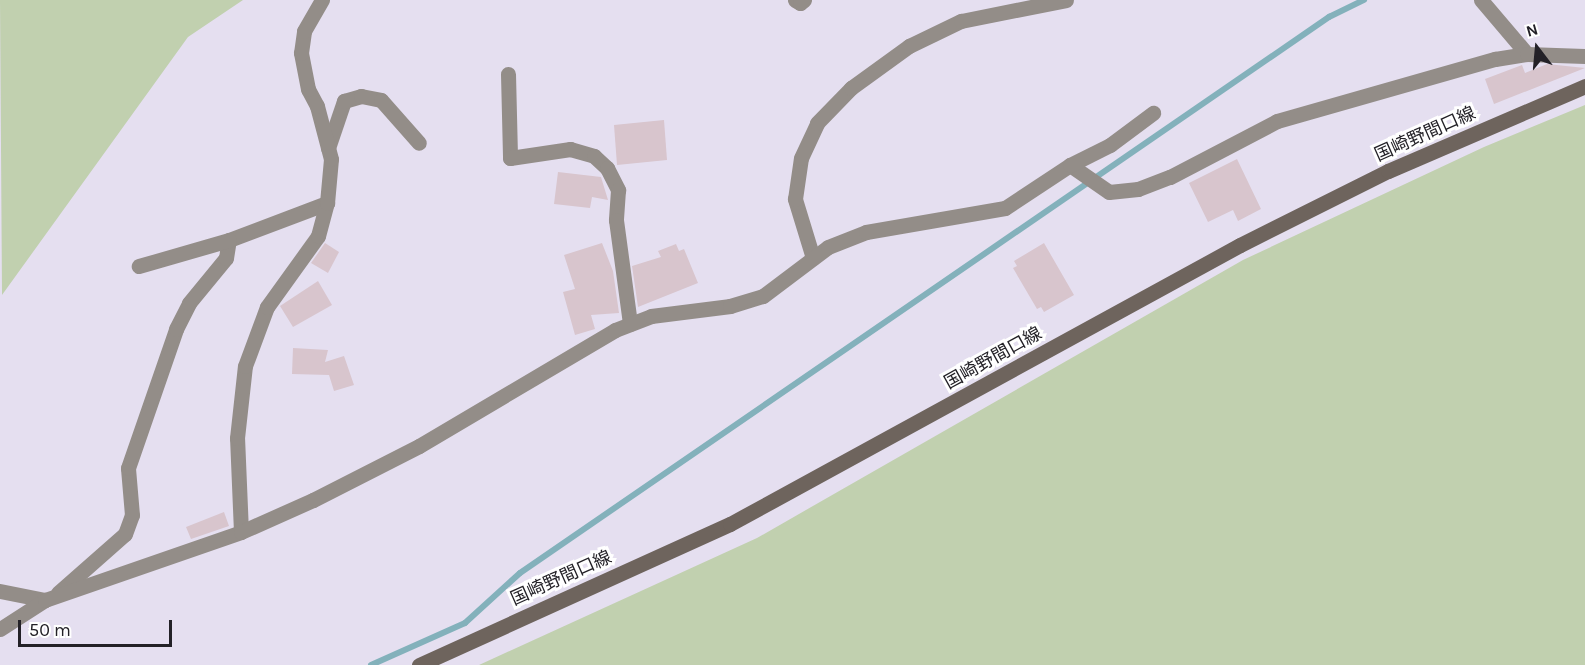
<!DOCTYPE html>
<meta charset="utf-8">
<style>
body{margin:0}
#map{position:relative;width:1585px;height:665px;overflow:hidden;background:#e5dff0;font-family:Karla,"Noto Sans JP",sans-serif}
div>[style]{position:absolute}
.green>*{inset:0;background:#c1d0af}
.stream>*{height:6px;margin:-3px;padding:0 3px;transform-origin:3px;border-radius:3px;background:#83b1bb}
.building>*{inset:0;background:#d8c5cd}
.street>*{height:15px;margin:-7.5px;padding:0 7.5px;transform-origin:7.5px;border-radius:7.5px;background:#938d88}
.secondary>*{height:15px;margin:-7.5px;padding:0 7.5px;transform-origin:7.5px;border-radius:7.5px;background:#6e645d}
span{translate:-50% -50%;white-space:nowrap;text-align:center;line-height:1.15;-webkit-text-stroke:6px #fff;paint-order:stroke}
.street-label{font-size:18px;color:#232127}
.north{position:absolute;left:1507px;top:18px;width:60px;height:60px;-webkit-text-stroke:4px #fff;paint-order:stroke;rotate:344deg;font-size:16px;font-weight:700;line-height:24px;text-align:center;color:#232127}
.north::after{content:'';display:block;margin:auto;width:21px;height:27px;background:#232127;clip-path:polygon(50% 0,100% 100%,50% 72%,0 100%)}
.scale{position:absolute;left:18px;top:620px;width:154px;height:27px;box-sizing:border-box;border:3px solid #232127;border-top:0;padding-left:8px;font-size:18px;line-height:21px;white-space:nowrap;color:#232127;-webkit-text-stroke:4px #fff;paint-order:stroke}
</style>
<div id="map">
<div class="green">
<div style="clip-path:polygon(0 0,243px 0,188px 37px,2px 295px)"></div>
<div style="clip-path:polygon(1585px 105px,1585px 665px,479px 665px,757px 538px,1243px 260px,1484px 147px)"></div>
</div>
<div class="stream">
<div style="left:371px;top:665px;width:103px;rotate:-24.1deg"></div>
<div style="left:465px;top:623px;width:74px;rotate:-42.3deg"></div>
<div style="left:520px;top:573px;width:982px;rotate:-34.5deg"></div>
<div style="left:1329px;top:17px;width:39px;rotate:-26deg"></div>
</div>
<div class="building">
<div style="clip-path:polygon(1547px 64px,1585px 68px,1494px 104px,1485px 79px,1522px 65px,1525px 73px)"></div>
<div style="clip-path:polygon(664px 120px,667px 160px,617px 165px,614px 125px)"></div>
<div style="clip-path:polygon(1237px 159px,1261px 209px,1238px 221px,1233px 210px,1208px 222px,1189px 183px)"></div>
<div style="clip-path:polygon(558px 172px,601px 177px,608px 200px,592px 197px,590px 208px,554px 204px)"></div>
<div style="clip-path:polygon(325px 243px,339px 252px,328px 273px,311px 263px)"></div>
<div style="clip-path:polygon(602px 243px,613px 271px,619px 313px,591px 315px,595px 329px,575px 335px,563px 292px,575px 289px,564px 255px)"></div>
<div style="clip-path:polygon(1044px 243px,1074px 295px,1044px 312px,1041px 307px,1037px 309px,1013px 268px,1017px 266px,1014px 261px)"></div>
<div style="clip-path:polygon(676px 244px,679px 251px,684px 249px,698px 283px,638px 307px,632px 266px,661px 257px,658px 251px)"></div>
<div style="clip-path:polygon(318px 281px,332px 305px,293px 327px,280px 306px)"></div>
<div style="clip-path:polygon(293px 348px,328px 350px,325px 362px,344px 356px,354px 385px,334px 391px,329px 375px,292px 374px)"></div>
<div style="clip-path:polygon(224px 512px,229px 526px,191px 539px,186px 527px)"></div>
</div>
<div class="street">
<div style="left:795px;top:0;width:6px;rotate:31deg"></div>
<div style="left:800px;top:3px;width:5px;rotate:-37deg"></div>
<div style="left:1481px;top:0;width:71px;rotate:49.6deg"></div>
<div style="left:508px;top:74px;width:84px;rotate:88.6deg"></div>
<div style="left:510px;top:158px;width:61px;rotate:-8.5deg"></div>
<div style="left:570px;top:149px;width:25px;rotate:16deg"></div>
<div style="left:594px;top:156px;width:18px;rotate:43deg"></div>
<div style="left:607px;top:168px;width:25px;rotate:63deg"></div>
<div style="left:618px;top:190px;width:30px;rotate:94deg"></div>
<div style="left:616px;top:220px;width:105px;rotate:82.3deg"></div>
<div style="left:328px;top:148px;width:50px;rotate:-71.2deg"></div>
<div style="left:344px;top:101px;width:18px;rotate:-16deg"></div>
<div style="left:361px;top:96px;width:20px;rotate:11deg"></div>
<div style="left:381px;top:100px;width:57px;rotate:48.5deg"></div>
<div style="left:1070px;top:165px;width:47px;rotate:34.7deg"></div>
<div style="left:1109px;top:192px;width:29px;rotate:-6deg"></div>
<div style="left:1138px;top:189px;width:34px;rotate:-21deg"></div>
<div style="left:1170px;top:177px;width:121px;rotate:-27.6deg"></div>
<div style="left:1277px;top:121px;width:227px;rotate:-15.9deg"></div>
<div style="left:1495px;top:59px;width:32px;rotate:-9deg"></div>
<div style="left:1527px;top:54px;width:58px;rotate:2deg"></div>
<div style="left:229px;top:240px;width:105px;rotate:-20.7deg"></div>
<div style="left:813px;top:258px;width:62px;rotate:-107deg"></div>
<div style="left:795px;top:199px;width:41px;rotate:-81.7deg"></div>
<div style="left:801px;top:158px;width:38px;rotate:-65deg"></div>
<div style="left:817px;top:123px;width:49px;rotate:-45.8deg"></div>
<div style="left:851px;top:88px;width:72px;rotate:-35.9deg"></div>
<div style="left:909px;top:46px;width:58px;rotate:-25.7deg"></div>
<div style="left:961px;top:21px;width:107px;rotate:-11.3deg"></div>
<div style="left:241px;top:532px;width:94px;rotate:-92.4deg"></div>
<div style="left:237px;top:438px;width:72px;rotate:-83.7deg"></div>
<div style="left:245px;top:366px;width:63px;rotate:-69.6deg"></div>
<div style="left:267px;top:307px;width:87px;rotate:-54.3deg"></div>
<div style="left:318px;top:236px;width:34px;rotate:-75deg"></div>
<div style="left:327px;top:203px;width:44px;rotate:-84.8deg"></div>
<div style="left:331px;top:159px;width:55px;rotate:-104.8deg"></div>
<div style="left:317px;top:106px;width:19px;rotate:-118deg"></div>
<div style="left:308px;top:89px;width:37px;rotate:-101deg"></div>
<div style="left:301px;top:53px;width:22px;rotate:-82deg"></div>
<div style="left:304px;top:31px;width:36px;rotate:-60deg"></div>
<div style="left:0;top:591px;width:46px;rotate:11.3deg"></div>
<div style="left:58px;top:593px;width:89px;rotate:-41.4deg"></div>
<div style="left:125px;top:534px;width:20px;rotate:-70deg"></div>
<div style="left:132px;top:515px;width:47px;rotate:-94.9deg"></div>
<div style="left:128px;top:468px;width:147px;rotate:-70.9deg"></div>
<div style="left:176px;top:329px;width:29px;rotate:-63deg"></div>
<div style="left:189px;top:303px;width:58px;rotate:-50.6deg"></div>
<div style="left:226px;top:258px;width:18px;rotate:-81deg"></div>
<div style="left:229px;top:240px;width:94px;rotate:163.9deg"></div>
<div style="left:0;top:629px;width:54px;rotate:-32.8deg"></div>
<div style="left:45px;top:600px;width:207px;rotate:-19.1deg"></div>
<div style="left:241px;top:532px;width:79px;rotate:-24deg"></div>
<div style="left:313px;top:500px;width:119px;rotate:-27deg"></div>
<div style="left:419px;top:446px;width:228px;rotate:-30.6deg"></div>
<div style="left:615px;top:330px;width:39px;rotate:-21deg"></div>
<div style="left:651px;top:316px;width:80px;rotate:-7.2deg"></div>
<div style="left:730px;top:306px;width:34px;rotate:-17deg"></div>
<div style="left:763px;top:296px;width:81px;rotate:-37deg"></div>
<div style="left:828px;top:247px;width:41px;rotate:-21.5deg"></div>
<div style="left:866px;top:232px;width:141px;rotate:-9.8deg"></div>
<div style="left:1005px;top:208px;width:78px;rotate:-33.5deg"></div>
<div style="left:1070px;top:165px;width:45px;rotate:-26.6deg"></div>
<div style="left:1110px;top:145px;width:54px;rotate:-36.7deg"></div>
</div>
<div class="secondary">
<div style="left:419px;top:665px;width:341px;rotate:-24.4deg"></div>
<div style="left:730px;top:524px;width:581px;rotate:-28.68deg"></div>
<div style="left:1240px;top:245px;width:165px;rotate:-26.6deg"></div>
<div style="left:1388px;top:171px;width:215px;rotate:-23.3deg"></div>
</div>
<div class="street-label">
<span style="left:1425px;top:134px;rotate:-24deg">国崎野間口線</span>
<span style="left:993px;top:358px;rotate:-29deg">国崎野間口線</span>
<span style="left:561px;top:578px;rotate:-24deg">国崎野間口線</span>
</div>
<div class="north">N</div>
<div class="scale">50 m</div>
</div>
